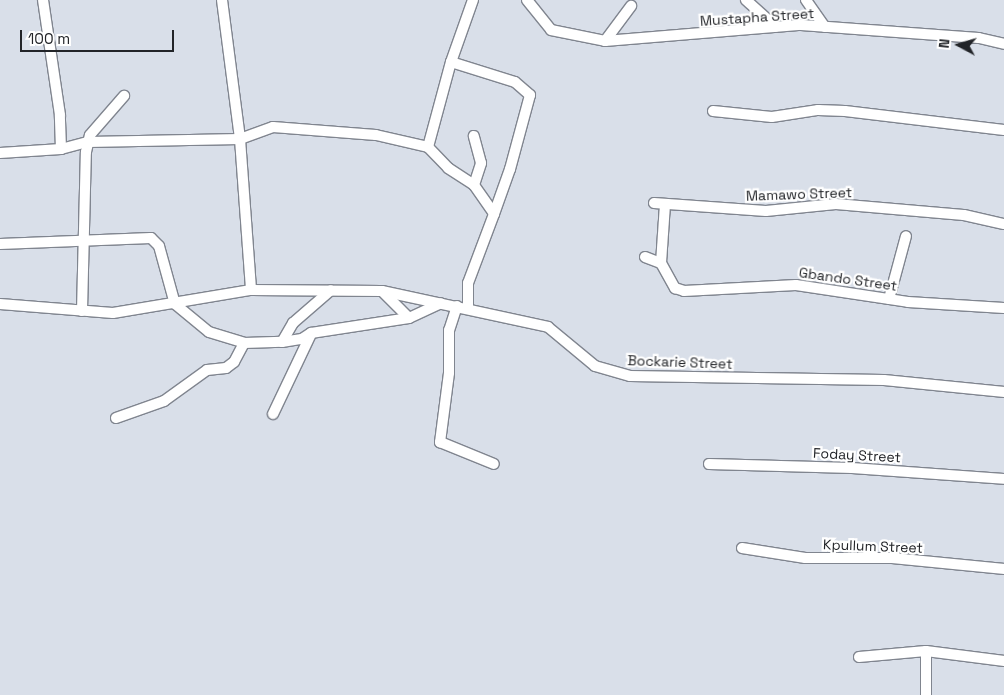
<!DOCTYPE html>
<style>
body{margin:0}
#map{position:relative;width:1004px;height:695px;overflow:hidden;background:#d9dfe9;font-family:"Space Grotesk",sans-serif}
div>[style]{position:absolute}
.roads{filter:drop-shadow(1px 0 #80858f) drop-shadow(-1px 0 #80858f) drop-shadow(0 1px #80858f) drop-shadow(0 -1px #80858f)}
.street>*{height:10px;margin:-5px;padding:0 5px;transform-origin:5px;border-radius:5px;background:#fff}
span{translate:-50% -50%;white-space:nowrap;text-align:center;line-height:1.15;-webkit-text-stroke:4.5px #fff;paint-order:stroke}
.street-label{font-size:14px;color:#222428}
.north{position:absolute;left:934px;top:20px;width:50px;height:50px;-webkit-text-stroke:4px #fff;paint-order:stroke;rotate:276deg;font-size:14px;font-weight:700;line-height:20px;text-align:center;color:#222428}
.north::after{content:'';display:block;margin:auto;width:18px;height:22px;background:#222428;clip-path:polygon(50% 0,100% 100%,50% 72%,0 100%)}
.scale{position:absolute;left:20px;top:30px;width:154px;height:22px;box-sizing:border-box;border:2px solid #222428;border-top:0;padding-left:6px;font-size:15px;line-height:18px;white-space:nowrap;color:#222428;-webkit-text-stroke:4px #fff;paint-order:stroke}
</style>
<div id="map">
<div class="roads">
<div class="street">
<div style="left:222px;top:0;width:140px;rotate:82.6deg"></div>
<div style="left:240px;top:139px;width:35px;rotate:-20deg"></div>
<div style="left:273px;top:127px;width:103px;rotate:4.4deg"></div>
<div style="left:376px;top:135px;width:53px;rotate:13deg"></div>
<div style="left:428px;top:147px;width:29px;rotate:46deg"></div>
<div style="left:448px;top:168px;width:31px;rotate:33deg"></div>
<div style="left:474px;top:185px;width:35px;rotate:55deg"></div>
<div style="left:494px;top:214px;width:74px;rotate:110.6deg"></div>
<div style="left:468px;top:283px;width:26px;rotate:90deg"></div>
<div style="left:527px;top:0;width:38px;rotate:51deg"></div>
<div style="left:551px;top:30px;width:55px;rotate:11.5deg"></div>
<div style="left:605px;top:41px;width:197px;rotate:-4.7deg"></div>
<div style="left:801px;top:25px;width:178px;rotate:4.2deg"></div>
<div style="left:979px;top:38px;width:26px;rotate:13deg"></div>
<div style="left:746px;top:0;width:40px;rotate:42deg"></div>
<div style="left:806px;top:0;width:33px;rotate:55deg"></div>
<div style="left:605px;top:41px;width:44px;rotate:-53.4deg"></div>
<div style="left:451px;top:62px;width:67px;rotate:17.4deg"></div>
<div style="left:515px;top:82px;width:20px;rotate:41deg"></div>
<div style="left:530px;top:95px;width:77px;rotate:105.1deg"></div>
<div style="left:510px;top:169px;width:48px;rotate:109.6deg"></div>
<div style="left:713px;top:111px;width:59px;rotate:5.8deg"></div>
<div style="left:772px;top:117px;width:47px;rotate:-8.7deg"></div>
<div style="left:818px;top:110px;width:27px;rotate:2deg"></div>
<div style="left:845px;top:111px;width:160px;rotate:6.8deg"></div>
<div style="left:428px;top:147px;width:88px;rotate:-74.9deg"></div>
<div style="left:451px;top:62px;width:66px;rotate:-70.5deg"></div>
<div style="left:61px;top:149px;width:28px;rotate:-15deg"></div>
<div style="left:88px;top:142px;width:152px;rotate:-1.1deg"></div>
<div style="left:240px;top:139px;width:151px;rotate:85.8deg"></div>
<div style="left:0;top:153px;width:61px;rotate:-3.8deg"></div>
<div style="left:61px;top:149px;width:34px;rotate:-92deg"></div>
<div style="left:60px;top:115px;width:116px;rotate:-98.4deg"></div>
<div style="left:474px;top:185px;width:23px;rotate:-72deg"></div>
<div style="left:481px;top:163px;width:28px;rotate:-105deg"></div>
<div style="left:654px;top:203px;width:112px;rotate:4.1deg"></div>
<div style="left:766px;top:211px;width:70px;rotate:-5.7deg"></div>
<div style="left:836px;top:204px;width:128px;rotate:4.9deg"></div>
<div style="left:964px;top:215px;width:41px;rotate:12.7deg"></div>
<div style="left:0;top:244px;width:151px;rotate:-2.3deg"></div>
<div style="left:151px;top:238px;width:11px;rotate:45deg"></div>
<div style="left:159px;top:246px;width:60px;rotate:74.6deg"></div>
<div style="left:175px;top:304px;width:44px;rotate:39.5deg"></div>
<div style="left:209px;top:332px;width:37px;rotate:17deg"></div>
<div style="left:645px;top:257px;width:17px;rotate:21deg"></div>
<div style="left:661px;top:263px;width:29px;rotate:61deg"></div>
<div style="left:675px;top:288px;width:9px;rotate:18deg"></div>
<div style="left:684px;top:291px;width:112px;rotate:-3.1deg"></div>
<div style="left:796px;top:285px;width:113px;rotate:8.6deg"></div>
<div style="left:908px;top:302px;width:96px;rotate:3.6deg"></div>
<div style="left:661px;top:263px;width:59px;rotate:-86.1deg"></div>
<div style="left:889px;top:299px;width:65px;rotate:-74.9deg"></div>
<div style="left:0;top:304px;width:113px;rotate:4.6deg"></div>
<div style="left:113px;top:313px;width:140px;rotate:-9.5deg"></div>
<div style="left:251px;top:290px;width:131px;rotate:0.4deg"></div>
<div style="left:457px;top:306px;width:25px;rotate:108deg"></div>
<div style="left:449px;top:330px;width:43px;rotate:90deg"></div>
<div style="left:449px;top:373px;width:70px;rotate:97.4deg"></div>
<div style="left:440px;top:442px;width:58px;rotate:22.2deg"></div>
<div style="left:82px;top:311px;width:159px;rotate:-88.6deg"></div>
<div style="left:86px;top:152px;width:17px;rotate:-77deg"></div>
<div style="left:90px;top:135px;width:52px;rotate:-48.9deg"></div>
<div style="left:409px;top:318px;width:38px;rotate:-135deg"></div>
<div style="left:382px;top:291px;width:170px;rotate:12.2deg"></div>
<div style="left:548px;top:327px;width:61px;rotate:39.7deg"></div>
<div style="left:595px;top:366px;width:36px;rotate:16deg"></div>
<div style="left:630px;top:376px;width:254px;rotate:0.9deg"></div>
<div style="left:884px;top:380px;width:121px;rotate:5.7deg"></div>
<div style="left:282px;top:342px;width:22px;rotate:-60deg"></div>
<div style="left:293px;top:323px;width:50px;rotate:-41deg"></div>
<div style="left:273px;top:414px;width:89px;rotate:-64.6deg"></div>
<div style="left:116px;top:418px;width:51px;rotate:-19.5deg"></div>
<div style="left:164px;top:401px;width:53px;rotate:-35.8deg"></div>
<div style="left:207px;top:370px;width:19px;rotate:-6deg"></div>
<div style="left:226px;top:368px;width:10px;rotate:-37deg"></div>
<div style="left:234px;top:362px;width:21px;rotate:-62deg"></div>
<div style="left:244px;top:343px;width:38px;rotate:-2deg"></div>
<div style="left:282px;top:342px;width:20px;rotate:-9deg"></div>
<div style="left:302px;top:339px;width:11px;rotate:-34deg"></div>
<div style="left:311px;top:333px;width:99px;rotate:-8.7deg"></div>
<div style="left:409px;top:318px;width:35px;rotate:-25deg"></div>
<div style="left:709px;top:464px;width:143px;rotate:1.6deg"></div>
<div style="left:852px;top:468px;width:152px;rotate:4.1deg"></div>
<div style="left:742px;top:548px;width:64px;rotate:9deg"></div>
<div style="left:805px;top:558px;width:87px"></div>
<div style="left:892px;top:558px;width:113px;rotate:5.6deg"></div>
<div style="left:859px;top:657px;width:67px;rotate:-5.1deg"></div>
<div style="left:926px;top:651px;width:79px;rotate:7.3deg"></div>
<div style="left:926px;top:695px;width:44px;rotate:-90deg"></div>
</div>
</div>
<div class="street-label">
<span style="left:757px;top:17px;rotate:-4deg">Mustapha Street</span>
<span style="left:799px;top:194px;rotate:-2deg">Mamawo Street</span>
<span style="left:848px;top:279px;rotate:8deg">Gbando Street</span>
<span style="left:680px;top:362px;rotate:2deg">Bockarie Street</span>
<span style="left:857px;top:455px;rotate:3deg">Foday Street</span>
<span style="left:873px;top:546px;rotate:2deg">Kpullum Street</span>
</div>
<div class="north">N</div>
<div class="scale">100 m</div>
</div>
